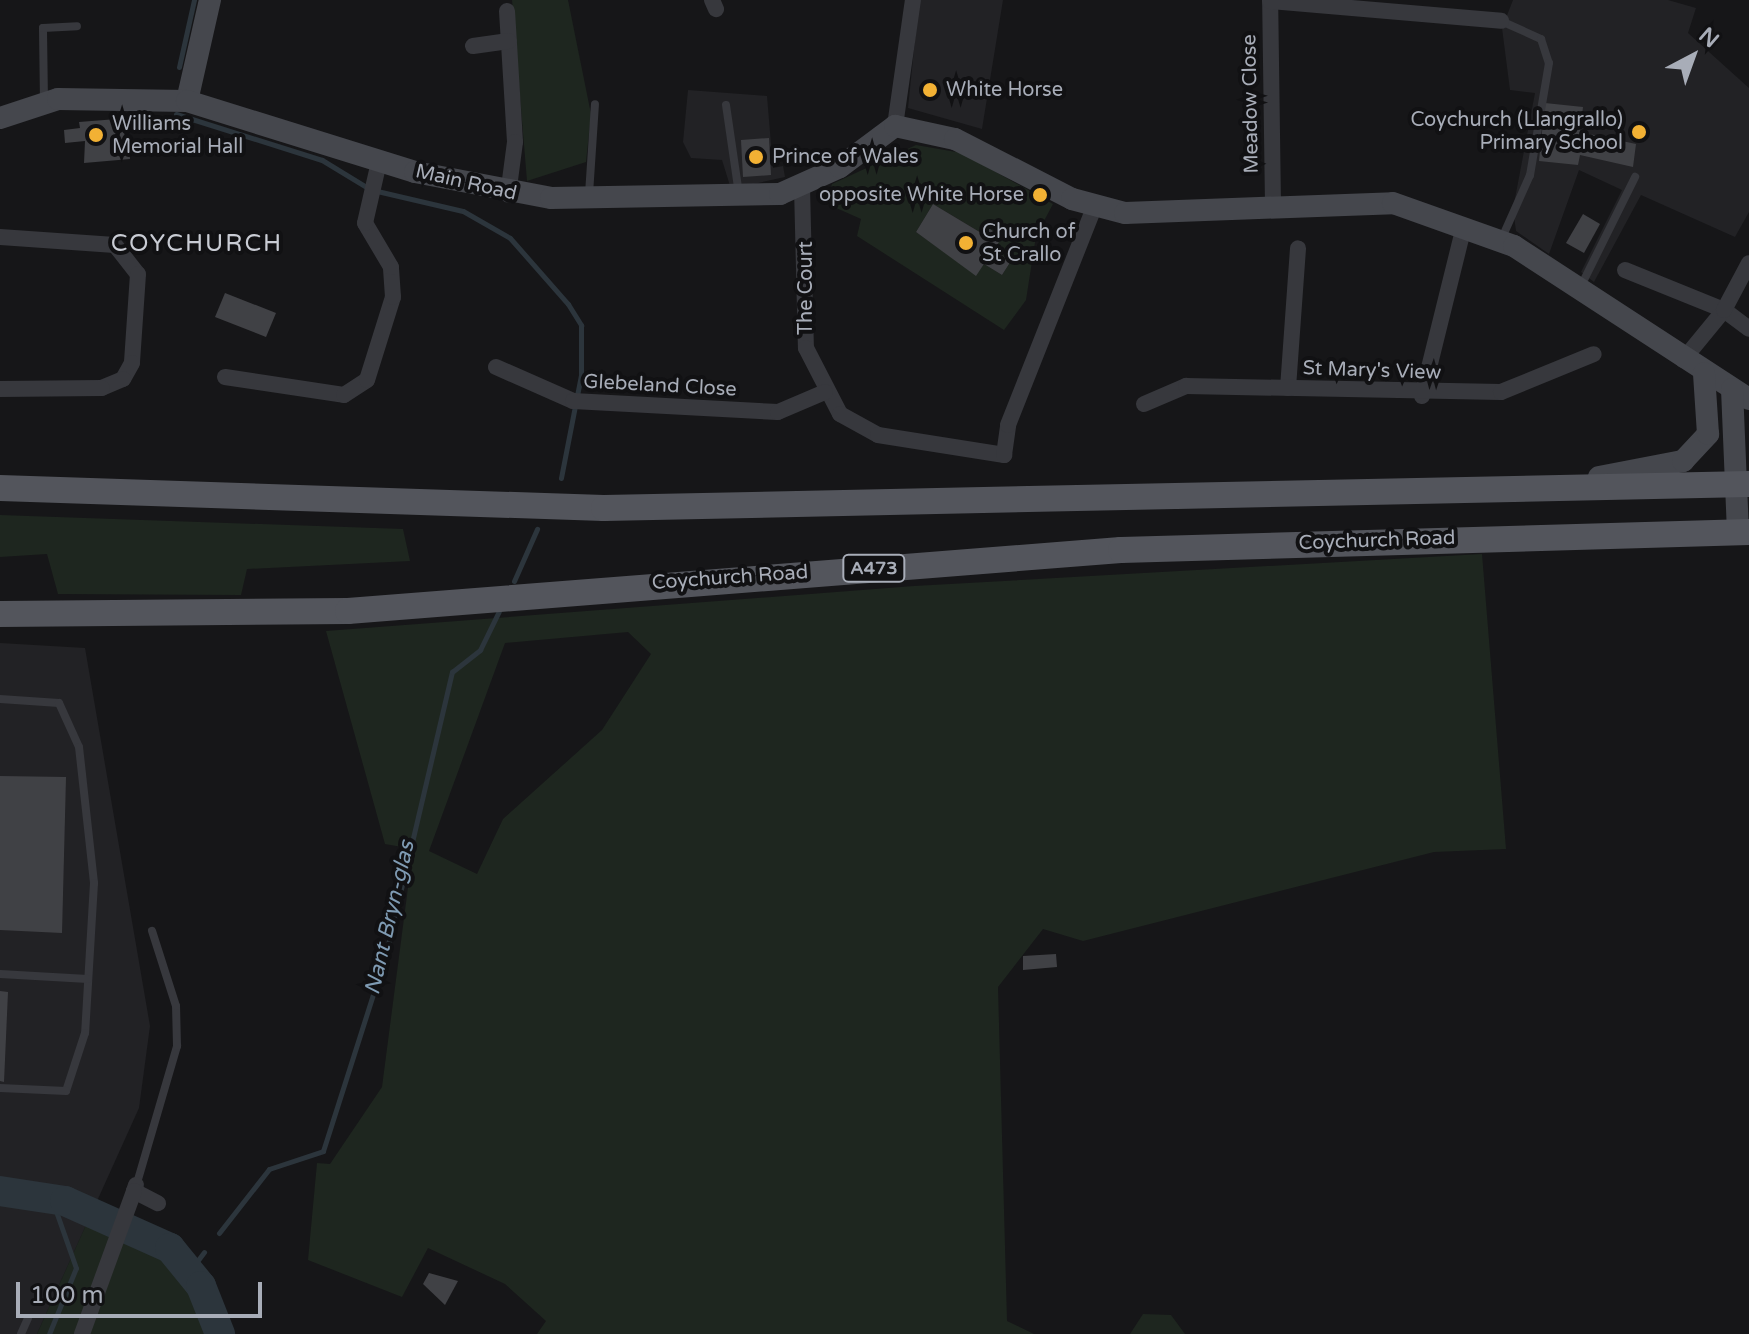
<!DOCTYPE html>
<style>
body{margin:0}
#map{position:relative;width:1749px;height:1334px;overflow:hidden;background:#161618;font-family:"Varela Round",sans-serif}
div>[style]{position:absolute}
.built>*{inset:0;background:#222225}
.green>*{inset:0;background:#1e261f}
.stream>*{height:5px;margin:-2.5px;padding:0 2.5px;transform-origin:2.5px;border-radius:2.5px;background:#2c353c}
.river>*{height:30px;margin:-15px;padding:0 15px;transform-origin:15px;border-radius:15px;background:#2c353c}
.building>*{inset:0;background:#404145}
.lane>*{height:8px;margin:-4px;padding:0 4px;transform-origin:4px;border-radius:4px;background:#37383d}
.street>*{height:16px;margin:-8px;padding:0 8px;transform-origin:8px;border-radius:8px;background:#37383d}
.secondary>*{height:22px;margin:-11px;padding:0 11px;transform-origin:11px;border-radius:11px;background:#45474d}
.primary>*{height:26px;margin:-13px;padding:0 13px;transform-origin:13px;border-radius:13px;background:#53555c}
.dots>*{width:22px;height:22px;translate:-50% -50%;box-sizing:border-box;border:4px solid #111113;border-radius:50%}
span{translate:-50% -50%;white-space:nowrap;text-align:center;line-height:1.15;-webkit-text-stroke:8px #111113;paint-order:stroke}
.shield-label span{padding:2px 6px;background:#111113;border:2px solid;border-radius:6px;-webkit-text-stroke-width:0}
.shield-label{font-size:18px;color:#a8adb8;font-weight:700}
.poi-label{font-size:20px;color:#a8adb8}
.left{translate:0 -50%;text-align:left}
.right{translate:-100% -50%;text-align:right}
.street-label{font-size:20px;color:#a8adb8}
.water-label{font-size:22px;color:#7f9bb3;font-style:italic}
.quarter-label{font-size:24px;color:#c9ccd4;letter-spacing:2px}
.north{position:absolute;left:1653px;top:16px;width:80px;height:80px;-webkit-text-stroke:6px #111113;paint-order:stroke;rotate:41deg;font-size:22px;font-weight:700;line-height:32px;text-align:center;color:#a8adb8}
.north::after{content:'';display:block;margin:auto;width:28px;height:36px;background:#a8adb8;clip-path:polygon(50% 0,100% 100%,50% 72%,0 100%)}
.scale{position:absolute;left:16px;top:1282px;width:246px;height:36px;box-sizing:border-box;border:4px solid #a8adb8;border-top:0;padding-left:10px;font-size:24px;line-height:28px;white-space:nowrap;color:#a8adb8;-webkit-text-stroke:6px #111113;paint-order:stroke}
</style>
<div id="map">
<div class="built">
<div style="clip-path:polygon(919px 0,1003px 0,982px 129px,908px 108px)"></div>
<div style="clip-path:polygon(1513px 0,1668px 0,1696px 8px,1688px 33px,1749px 88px,1749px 212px,1735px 237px,1641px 195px,1594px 282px,1581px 272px,1622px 190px,1579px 170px,1549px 254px,1516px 231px,1513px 209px,1535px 93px,1510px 90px,1502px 28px)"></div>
<div style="clip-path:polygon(688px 90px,767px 96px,773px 168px,783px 166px,785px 177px,731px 189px,722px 160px,691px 158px,683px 142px)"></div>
<div style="clip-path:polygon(0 643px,85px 648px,150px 1026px,139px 1108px,37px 1334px,0 1334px)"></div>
</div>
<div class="green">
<div style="clip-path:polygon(512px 0,568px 0,591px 114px,586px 162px,527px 181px)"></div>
<div style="clip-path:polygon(evenodd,916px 145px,962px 153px,1053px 204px,1036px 236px,1026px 300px,1004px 330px,857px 236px,861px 219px,825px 203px,832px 184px,916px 145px,933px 204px,983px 234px,987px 227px,1002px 236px,994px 250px,1011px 261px,1002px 275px,984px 264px,976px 275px,916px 232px,933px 204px)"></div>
<div style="clip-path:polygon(0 515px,403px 529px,410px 561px,247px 569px,241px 595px,58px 594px,47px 554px,0 557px)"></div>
<div style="clip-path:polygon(evenodd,1482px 554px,1506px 849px,1434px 852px,1083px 941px,1043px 929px,998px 987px,1007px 1321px,1034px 1334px,537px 1334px,546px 1321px,505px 1284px,428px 1248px,402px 1297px,308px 1260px,317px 1163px,330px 1164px,382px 1087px,413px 849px,385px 844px,326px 631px,914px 586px,1482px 554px,628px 632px,651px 654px,602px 730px,503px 819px,477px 874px,429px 851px,505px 643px,628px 632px)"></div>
<div style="clip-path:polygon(86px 1225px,173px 1262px,209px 1334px,37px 1334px)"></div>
<div style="clip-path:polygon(1143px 1314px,1171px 1315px,1185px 1334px,1130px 1334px)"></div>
</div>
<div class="stream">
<div style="left:179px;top:67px;width:69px;rotate:-77.4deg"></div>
<div style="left:176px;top:114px;width:153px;rotate:17.5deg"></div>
<div style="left:322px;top:160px;width:54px;rotate:31.3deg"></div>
<div style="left:377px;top:191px;width:88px;rotate:13.1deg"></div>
<div style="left:463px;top:211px;width:54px;rotate:29.9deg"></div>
<div style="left:510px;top:238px;width:88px;rotate:48.7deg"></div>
<div style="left:568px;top:304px;width:25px;rotate:58deg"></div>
<div style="left:581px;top:325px;width:50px;rotate:90deg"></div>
<div style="left:581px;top:375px;width:105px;rotate:101deg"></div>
<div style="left:514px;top:581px;width:57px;rotate:-66.1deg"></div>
<div style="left:219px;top:1233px;width:81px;rotate:-52deg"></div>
<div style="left:269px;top:1169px;width:57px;rotate:-18.4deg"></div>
<div style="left:323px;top:1151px;width:208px;rotate:-72.3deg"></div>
<div style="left:386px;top:953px;width:289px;rotate:-76.8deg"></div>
<div style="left:452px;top:672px;width:36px;rotate:-38deg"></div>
<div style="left:480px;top:650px;width:43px;rotate:-64deg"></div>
<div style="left:189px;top:1272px;width:25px;rotate:-53deg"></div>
<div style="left:49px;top:1334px;width:71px;rotate:-67.8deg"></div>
<div style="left:76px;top:1268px;width:75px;rotate:-109.4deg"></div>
</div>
<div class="river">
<div style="left:0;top:1191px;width:66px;rotate:8.7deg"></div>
<div style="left:65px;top:1201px;width:115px;rotate:24.1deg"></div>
<div style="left:170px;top:1248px;width:49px;rotate:50.8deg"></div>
<div style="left:201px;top:1286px;width:52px;rotate:68.4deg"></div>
</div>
<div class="building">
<div style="clip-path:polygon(1545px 103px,1583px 107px,1580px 132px,1636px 144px,1633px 167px,1580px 155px,1578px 165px,1539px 161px)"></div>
<div style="clip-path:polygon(117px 119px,127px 123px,130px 159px,84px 163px,85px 141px,65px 143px,64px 130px,80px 128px,79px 122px)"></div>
<div style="clip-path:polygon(769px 138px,771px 175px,743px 177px,741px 140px)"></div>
<div style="clip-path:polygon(933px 204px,983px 234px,987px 227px,1002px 237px,994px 250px,1011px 261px,1002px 275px,984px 264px,976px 276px,916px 232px)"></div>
<div style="clip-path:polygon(1583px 214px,1600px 224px,1584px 253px,1566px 243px)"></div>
<div style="clip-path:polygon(225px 293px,276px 313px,266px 337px,215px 317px)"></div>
<div style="clip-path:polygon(0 776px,66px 777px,62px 933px,0 930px)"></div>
<div style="clip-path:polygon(1056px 954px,1057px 967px,1023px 970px,1023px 956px)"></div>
<div style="clip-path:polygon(0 991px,8px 992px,4px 1082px,0 1081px)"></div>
<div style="clip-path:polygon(429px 1273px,458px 1281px,445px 1305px,423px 1284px)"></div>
</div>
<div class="lane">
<div style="left:1501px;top:21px;width:44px;rotate:24.2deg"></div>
<div style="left:1541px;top:39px;width:25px;rotate:72deg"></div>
<div style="left:1549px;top:63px;width:114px;rotate:99.6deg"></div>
<div style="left:1530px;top:175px;width:71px;rotate:114deg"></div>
<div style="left:44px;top:102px;width:74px;rotate:-90.8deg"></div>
<div style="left:43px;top:28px;width:34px;rotate:-3deg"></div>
<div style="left:726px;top:105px;width:90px;rotate:81.7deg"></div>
<div style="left:589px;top:194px;width:90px;rotate:-86.2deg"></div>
<div style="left:1581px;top:286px;width:122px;rotate:-63.6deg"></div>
<div style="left:0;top:699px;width:59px;rotate:3.9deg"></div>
<div style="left:59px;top:703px;width:48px;rotate:65.6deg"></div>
<div style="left:79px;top:747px;width:137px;rotate:83.7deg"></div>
<div style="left:94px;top:883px;width:150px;rotate:93.4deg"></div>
<div style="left:85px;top:1033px;width:61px;rotate:108.1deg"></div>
<div style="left:66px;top:1091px;width:66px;rotate:-177.4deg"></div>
<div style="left:0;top:974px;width:88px;rotate:3.3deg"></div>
<div style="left:137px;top:1183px;width:143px;rotate:-73.7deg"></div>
<div style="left:177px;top:1046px;width:40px;rotate:-91.4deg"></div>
<div style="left:176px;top:1006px;width:79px;rotate:-107.7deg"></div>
<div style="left:21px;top:1334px;width:17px;rotate:-66deg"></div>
</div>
<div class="street">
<div style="left:712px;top:0;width:10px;rotate:66deg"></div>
<div style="left:507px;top:11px;width:131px;rotate:86.5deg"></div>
<div style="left:515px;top:142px;width:53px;rotate:97.5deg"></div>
<div style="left:473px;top:46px;width:36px;rotate:-8deg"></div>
<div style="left:895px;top:126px;width:127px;rotate:-81.9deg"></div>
<div style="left:802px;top:187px;width:161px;rotate:88.6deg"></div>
<div style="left:806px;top:348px;width:74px;rotate:62.7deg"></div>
<div style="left:840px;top:414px;width:43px;rotate:28.9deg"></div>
<div style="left:878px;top:435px;width:128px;rotate:9deg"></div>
<div style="left:1004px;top:455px;width:30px;rotate:-82deg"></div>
<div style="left:1008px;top:425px;width:237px;rotate:-68.4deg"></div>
<div style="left:1273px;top:205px;width:204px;rotate:-90.8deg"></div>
<div style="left:1270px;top:1px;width:232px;rotate:4.9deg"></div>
<div style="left:0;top:237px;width:115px;rotate:4deg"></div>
<div style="left:115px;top:245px;width:37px;rotate:52deg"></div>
<div style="left:138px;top:274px;width:89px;rotate:93.9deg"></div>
<div style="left:132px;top:363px;width:18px;rotate:119deg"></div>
<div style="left:123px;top:379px;width:23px;rotate:157deg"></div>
<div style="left:102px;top:388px;width:102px;rotate:179.4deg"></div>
<div style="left:1625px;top:270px;width:107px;rotate:22deg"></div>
<div style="left:1724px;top:310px;width:31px;rotate:37deg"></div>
<div style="left:1683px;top:360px;width:65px;rotate:-50.6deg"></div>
<div style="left:1724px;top:310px;width:53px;rotate:-62deg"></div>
<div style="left:496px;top:367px;width:84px;rotate:23.8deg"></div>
<div style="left:573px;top:401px;width:205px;rotate:3.1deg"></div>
<div style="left:778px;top:412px;width:51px;rotate:-23.1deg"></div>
<div style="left:225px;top:377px;width:120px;rotate:8.6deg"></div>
<div style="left:344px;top:395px;width:27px;rotate:-33deg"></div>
<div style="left:367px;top:380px;width:87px;rotate:-72.6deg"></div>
<div style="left:393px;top:297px;width:30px;rotate:-94deg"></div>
<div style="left:391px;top:267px;width:51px;rotate:-120.6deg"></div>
<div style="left:365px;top:223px;width:63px;rotate:-77.1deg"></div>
<div style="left:1288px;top:388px;width:140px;rotate:-85.9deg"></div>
<div style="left:1422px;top:396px;width:175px;rotate:-76.1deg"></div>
<div style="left:1144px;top:404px;width:46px;rotate:-23.2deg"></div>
<div style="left:1186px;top:386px;width:315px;rotate:1.1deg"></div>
<div style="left:1501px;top:392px;width:100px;rotate:-22.2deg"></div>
<div style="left:136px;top:1185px;width:6px;rotate:108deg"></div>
<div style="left:134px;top:1191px;width:27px;rotate:27deg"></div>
<div style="left:82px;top:1334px;width:152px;rotate:-70deg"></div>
</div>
<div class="secondary">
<div style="left:187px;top:101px;width:104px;rotate:-77.2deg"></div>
<div style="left:0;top:118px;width:61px;rotate:-18.1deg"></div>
<div style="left:58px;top:99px;width:129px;rotate:0.9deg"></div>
<div style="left:187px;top:101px;width:239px;rotate:17.3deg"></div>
<div style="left:415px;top:172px;width:138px;rotate:10.8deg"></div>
<div style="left:551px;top:198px;width:229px;rotate:-1deg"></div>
<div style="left:780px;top:194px;width:66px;rotate:-24.2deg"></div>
<div style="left:840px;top:167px;width:69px;rotate:-36.7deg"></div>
<div style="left:895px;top:126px;width:61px;rotate:12.2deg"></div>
<div style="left:955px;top:139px;width:131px;rotate:27.1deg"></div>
<div style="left:1072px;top:199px;width:55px;rotate:14.8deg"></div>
<div style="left:1125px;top:213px;width:268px;rotate:-2.1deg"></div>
<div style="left:1393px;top:203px;width:128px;rotate:19.6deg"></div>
<div style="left:1514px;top:246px;width:280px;rotate:33.1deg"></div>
<div style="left:1732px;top:389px;width:143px;rotate:87.6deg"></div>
<div style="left:1599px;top:477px;width:86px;rotate:-10.8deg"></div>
<div style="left:1683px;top:461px;width:37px;rotate:-47deg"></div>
<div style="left:1708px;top:434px;width:61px;rotate:-93.8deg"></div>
</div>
<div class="primary">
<div style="left:0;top:488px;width:604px;rotate:1.9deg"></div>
<div style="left:604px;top:508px;width:1145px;rotate:-1.2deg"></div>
<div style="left:0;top:614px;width:348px;rotate:-0.5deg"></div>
<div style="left:348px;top:611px;width:775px;rotate:-4.51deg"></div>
<div style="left:1121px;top:550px;width:628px;rotate:-1.64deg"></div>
</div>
<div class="dots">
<div style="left:930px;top:90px;background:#f2b134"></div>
<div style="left:1639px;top:132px;background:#f2b134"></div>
<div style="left:96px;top:135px;background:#f2b134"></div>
<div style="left:756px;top:157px;background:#f2b134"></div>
<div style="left:1040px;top:195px;background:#f2b134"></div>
<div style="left:966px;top:243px;background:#f2b134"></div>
</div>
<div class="shield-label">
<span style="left:874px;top:568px">A473</span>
</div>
<div class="poi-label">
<span class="left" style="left:946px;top:90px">White Horse</span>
<span class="right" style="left:1623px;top:132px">Coychurch (Llangrallo)<br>Primary School</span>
<span class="left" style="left:112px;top:136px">Williams<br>Memorial Hall</span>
<span class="left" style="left:772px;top:157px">Prince of Wales</span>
<span class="right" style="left:1024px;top:195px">opposite White Horse</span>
<span class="left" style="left:982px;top:244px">Church of<br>St Crallo</span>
</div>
<div class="street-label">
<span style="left:1251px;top:104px;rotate:-91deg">Meadow Close</span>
<span style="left:466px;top:183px;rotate:13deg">Main Road</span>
<span style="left:806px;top:288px;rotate:-90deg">The Court</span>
<span style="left:1372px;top:371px;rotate:2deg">St Mary's View</span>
<span style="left:660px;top:386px;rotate:3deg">Glebeland Close</span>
<span style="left:1377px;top:541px;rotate:-2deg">Coychurch Road</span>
<span style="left:730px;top:578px;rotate:-4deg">Coychurch Road</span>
</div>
<div class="water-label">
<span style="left:390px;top:918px;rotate:-77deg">Nant Bryn-glas</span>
</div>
<div class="quarter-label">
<span style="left:197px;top:244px">COYCHURCH</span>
</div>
<div class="north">N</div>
<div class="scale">100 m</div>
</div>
